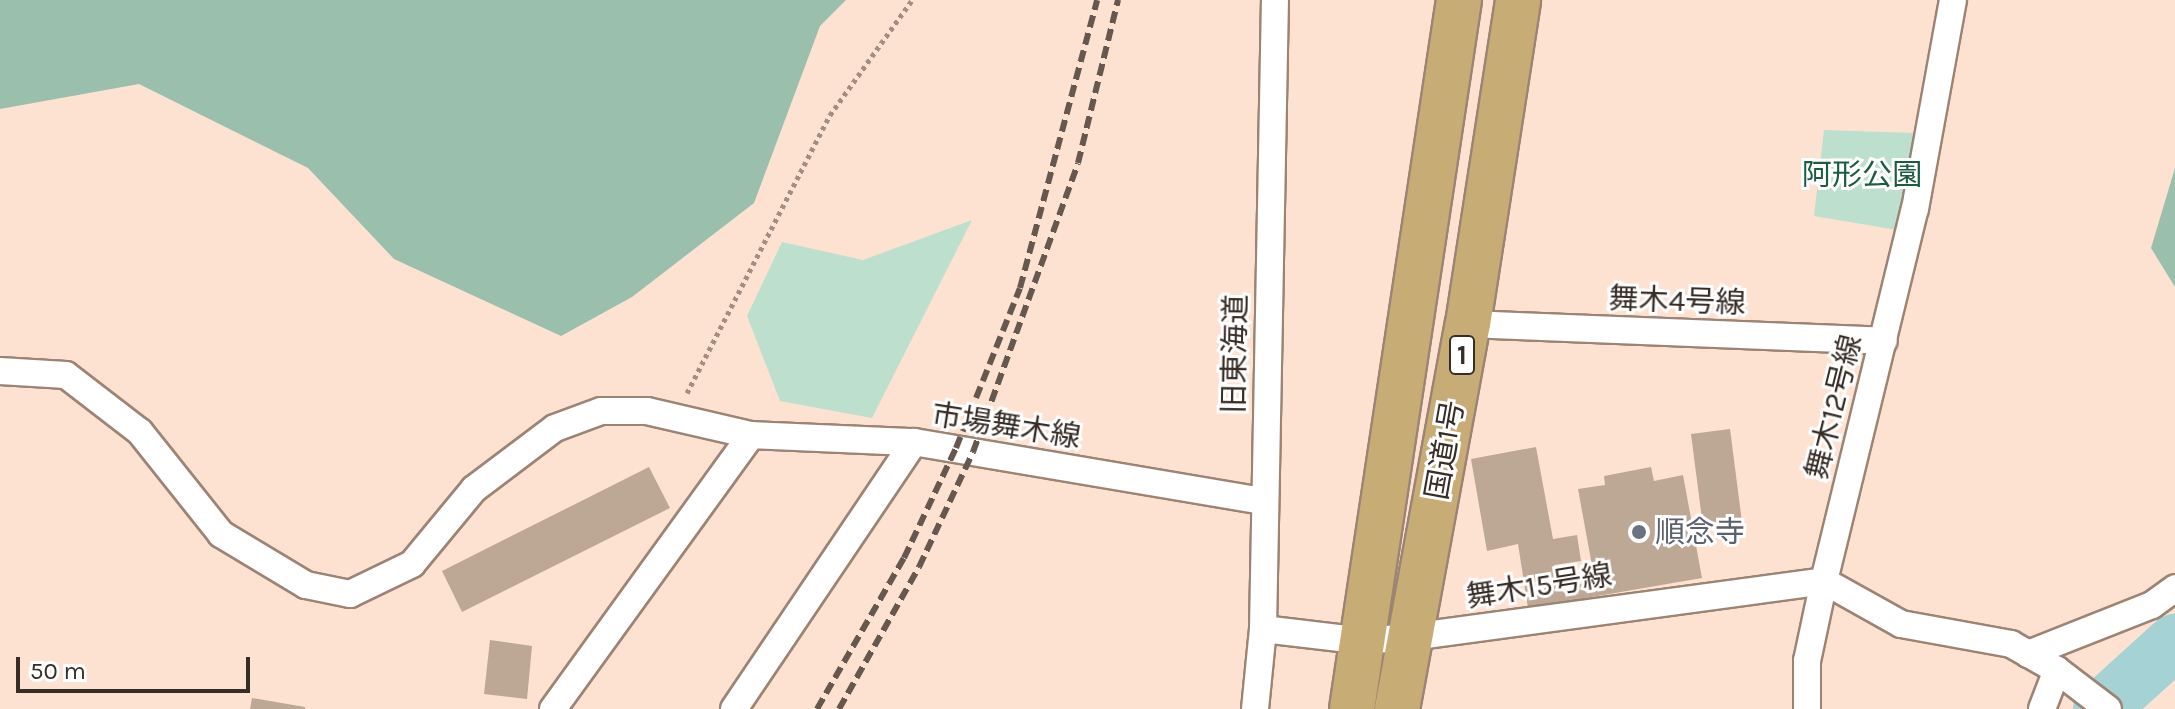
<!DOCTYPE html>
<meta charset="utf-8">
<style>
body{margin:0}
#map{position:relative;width:2175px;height:709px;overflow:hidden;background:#fde2d2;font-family:Karla,"Noto Sans JP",sans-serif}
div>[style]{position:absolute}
.green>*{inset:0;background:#bddfcd}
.forest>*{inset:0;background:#9bbfad}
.river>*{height:56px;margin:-28px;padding:0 28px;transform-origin:28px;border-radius:28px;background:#a5d2d4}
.building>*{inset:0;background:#bda795}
.path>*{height:5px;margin-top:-2.5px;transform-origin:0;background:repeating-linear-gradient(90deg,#a28e83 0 4px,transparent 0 8px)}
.roads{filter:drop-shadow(2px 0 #9c8475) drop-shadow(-2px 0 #9c8475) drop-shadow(0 2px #9c8475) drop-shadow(0 -2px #9c8475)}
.minor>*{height:26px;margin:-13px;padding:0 13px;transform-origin:13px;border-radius:13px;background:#fff}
.trunk>*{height:44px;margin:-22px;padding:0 22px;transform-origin:22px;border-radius:22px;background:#c8ac76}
.rail>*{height:6px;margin-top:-3px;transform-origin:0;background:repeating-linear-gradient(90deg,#66584f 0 12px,transparent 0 18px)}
.dots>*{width:22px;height:22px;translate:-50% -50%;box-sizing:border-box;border:4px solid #fff;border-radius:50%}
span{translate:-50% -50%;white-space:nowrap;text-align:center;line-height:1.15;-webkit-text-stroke:6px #fff;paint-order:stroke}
.shield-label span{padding:2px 6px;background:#fff;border:2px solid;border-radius:6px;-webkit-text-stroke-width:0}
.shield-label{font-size:28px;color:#372d27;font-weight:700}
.park-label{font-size:30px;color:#1d5c42}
.street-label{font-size:30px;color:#372d27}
.worship-label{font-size:30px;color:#5b616d}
.left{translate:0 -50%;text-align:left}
.scale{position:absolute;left:16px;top:657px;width:234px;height:36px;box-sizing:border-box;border:4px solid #372d27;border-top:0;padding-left:10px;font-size:24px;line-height:28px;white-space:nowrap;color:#372d27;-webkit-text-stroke:6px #fff;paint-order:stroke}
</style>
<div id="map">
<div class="green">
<div style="clip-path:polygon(1824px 130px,1914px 133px,1897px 230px,1814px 216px)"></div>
<div style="clip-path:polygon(972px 220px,872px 418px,780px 401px,747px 316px,782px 242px,863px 260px)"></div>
</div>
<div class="forest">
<div style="clip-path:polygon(0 0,846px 0,820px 26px,754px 203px,632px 297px,561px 336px,394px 259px,308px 168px,139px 84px,0 109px)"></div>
<div style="clip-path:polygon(2175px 168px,2175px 287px,2151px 248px)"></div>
</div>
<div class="river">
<div style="left:2101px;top:709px;width:100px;rotate:-42.2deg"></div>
</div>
<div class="building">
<div style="clip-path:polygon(1730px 429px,1742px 522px,1703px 527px,1691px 434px)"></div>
<div style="clip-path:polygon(1536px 447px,1553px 539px,1577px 535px,1581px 561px,1554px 565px,1557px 588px,1595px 582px,1578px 489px,1605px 485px,1604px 476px,1651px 467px,1654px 481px,1683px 475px,1702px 578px,1528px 608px,1518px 544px,1487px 551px,1471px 459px)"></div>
<div style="clip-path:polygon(649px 467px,670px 508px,462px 612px,442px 571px)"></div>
<div style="clip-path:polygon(490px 640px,532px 646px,527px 699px,484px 694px)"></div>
<div style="clip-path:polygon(252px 698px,305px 707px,305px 709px,250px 709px)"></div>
</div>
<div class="path">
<div style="left:687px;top:393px;width:313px;rotate:-62.8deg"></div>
<div style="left:830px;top:115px;width:141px;rotate:-54.5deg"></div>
</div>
<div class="roads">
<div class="minor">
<div style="left:1468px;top:324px;width:416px;rotate:2.3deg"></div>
<div style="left:0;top:371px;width:66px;rotate:3.5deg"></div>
<div style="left:66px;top:375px;width:93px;rotate:37.6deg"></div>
<div style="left:140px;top:432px;width:130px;rotate:51.5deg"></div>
<div style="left:221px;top:534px;width:99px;rotate:31deg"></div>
<div style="left:306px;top:585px;width:45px;rotate:11.6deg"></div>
<div style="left:350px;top:594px;width:69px;rotate:-25.8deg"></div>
<div style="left:412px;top:564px;width:97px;rotate:-50.4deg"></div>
<div style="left:474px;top:489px;width:101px;rotate:-37deg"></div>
<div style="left:555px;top:428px;width:49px;rotate:-20.3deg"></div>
<div style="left:601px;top:411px;width:46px"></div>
<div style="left:647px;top:411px;width:107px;rotate:13deg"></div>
<div style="left:751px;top:435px;width:163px;rotate:2.5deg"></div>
<div style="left:914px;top:442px;width:354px;rotate:9.6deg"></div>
<div style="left:1824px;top:581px;width:88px;rotate:29.2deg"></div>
<div style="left:1901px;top:624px;width:112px;rotate:10.3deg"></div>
<div style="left:2011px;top:644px;width:53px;rotate:29.5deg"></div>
<div style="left:2057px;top:670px;width:64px;rotate:37.4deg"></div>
<div style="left:1263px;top:629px;width:101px;rotate:6.8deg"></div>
<div style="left:1363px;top:641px;width:48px;rotate:-4.8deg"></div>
<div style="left:1411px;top:637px;width:417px;rotate:-7.7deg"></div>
<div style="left:2028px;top:654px;width:133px;rotate:-21.6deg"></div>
<div style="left:2152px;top:605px;width:29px;rotate:-36deg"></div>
<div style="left:553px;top:709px;width:338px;rotate:-54.1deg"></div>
<div style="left:734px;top:709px;width:322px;rotate:-56deg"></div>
<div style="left:1255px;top:709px;width:80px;rotate:-84.3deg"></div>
<div style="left:1263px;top:629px;width:629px;rotate:-88.91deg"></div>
<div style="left:1807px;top:709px;width:48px;rotate:-90deg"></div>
<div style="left:1807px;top:661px;width:82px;rotate:-78deg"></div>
<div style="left:1824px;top:581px;width:383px;rotate:-76.3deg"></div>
<div style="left:1915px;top:209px;width:212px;rotate:-79.7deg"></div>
<div style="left:2042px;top:709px;width:42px;rotate:-69deg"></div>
</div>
<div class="trunk">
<div style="left:1352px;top:709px;width:717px;rotate:-81.42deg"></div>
<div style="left:1397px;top:709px;width:391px;rotate:-79.6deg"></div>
<div style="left:1468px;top:324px;width:328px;rotate:-81.2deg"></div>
</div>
</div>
<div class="rail">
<div style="left:817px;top:709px;width:174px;rotate:-60.1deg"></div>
<div style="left:904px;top:558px;width:122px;rotate:-64.7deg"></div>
<div style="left:956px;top:448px;width:172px;rotate:-68.2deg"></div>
<div style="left:1020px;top:288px;width:298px;rotate:-75deg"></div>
<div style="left:839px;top:709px;width:163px;rotate:-60.6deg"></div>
<div style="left:919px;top:567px;width:127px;rotate:-64.8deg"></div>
<div style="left:973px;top:452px;width:307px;rotate:-70deg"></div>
<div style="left:1078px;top:163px;width:168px;rotate:-76.2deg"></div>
</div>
<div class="dots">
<div style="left:1639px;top:532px;background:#6b7280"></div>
</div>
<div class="shield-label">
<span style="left:1462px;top:355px">1</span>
</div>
<div class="park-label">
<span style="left:1862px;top:175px">阿形公園</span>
</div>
<div class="street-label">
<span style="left:1677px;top:301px;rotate:2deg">舞木4号線</span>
<span style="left:1235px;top:354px;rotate:-89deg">旧東海道</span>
<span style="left:1834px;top:407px;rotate:-76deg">舞木12号線</span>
<span style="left:1006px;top:426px;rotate:9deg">市場舞木線</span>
<span style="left:1445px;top:450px;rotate:-80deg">国道1号</span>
<span style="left:1539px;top:586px;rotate:-9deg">舞木15号線</span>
</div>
<div class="worship-label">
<span class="left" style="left:1655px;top:532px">順念寺</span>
</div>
<div class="scale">50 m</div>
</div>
